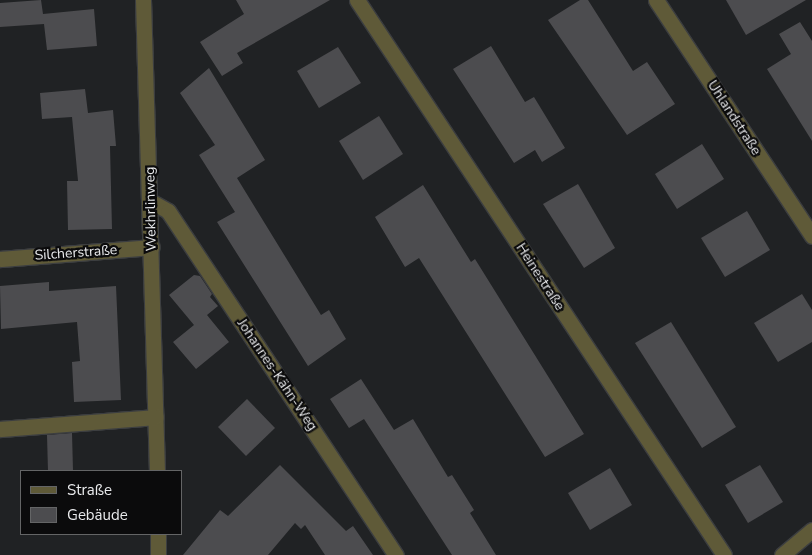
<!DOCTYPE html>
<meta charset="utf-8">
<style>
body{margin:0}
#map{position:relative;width:812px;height:555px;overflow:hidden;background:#202224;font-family:"Nunito Sans",sans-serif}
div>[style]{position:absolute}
.building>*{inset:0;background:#4c4c4f}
.roads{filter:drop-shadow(1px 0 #3c3e40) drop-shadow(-1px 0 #3c3e40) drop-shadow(0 1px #3c3e40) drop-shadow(0 -1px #3c3e40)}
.street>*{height:15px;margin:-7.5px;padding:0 7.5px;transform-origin:7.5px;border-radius:7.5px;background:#5f5a38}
span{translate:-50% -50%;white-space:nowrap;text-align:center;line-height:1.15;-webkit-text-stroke:4.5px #0b0b0c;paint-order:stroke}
.street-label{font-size:14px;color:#eaebed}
.legend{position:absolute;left:20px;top:470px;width:162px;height:65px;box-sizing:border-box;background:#0b0b0c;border:1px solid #646566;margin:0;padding:6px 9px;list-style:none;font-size:15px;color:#eaebed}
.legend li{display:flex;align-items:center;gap:10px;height:25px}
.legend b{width:25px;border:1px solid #646566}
</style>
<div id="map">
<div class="building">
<div style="clip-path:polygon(41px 0,43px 14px,94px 9px,97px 46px,47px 50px,44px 24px,0 27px,0 3px)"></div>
<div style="clip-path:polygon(236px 0,330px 0,237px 53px,243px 63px,222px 76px,200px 42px,244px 14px)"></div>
<div style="clip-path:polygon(580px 0,588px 0,633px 71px,647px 62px,675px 104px,627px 135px,548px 20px)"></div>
<div style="clip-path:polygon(726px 0,806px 0,746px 35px)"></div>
<div style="clip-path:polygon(800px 22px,812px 41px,812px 141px,767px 69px,791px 54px,779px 34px)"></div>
<div style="clip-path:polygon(491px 46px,525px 102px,534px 97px,565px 148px,542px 162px,535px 150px,514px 163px,453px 69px)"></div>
<div style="clip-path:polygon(338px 47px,361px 83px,319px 108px,297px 71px)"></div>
<div style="clip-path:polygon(209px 68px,265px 160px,237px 178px,321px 315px,329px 310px,346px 339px,308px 366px,217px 222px,235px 212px,199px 155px,215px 145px,180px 93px)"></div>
<div style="clip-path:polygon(85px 89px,88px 113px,113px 110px,116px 146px,110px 146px,112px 229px,68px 230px,67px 181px,78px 181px,72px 117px,42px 119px,40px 93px)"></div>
<div style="clip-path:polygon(379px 116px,403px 154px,363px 180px,339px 141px)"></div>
<div style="clip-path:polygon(702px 144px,724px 179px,677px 209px,655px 174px)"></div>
<div style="clip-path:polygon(578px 184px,615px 248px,584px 268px,543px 204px)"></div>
<div style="clip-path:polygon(423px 185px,471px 262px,475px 259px,584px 434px,545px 457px,419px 258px,405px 267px,375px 217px)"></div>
<div style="clip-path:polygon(747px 211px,770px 250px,725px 277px,701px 238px)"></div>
<div style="clip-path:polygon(194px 275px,200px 276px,212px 294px,210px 297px,218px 306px,207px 315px,229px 342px,196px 369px,173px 342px,194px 325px,169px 295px)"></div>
<div style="clip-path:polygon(49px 282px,49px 291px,116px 286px,121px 400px,74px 402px,72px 362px,80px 361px,77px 322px,1px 329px,0 286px)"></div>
<div style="clip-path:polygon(802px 294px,812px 310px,812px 342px,778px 362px,754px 323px)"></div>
<div style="clip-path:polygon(671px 322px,736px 427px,702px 448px,635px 343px)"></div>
<div style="clip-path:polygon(361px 379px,394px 430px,413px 419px,448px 477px,452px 475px,474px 510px,470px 513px,496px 555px,452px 555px,364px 419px,349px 428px,330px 399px)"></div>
<div style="clip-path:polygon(247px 399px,275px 428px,246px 456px,218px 427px)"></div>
<div style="clip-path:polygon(72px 433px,73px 471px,48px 471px,47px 435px)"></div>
<div style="clip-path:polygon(280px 465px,346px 531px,353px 526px,373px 555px,325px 555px,305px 525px,301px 529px,295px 523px,268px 555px,183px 555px,220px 510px,228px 516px)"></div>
<div style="clip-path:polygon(760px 465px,783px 502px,748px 523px,725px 485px)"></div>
<div style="clip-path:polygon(610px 468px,632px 505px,590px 530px,568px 493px)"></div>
</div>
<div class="roads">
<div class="street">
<div style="left:143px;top:0;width:471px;rotate:88.3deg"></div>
<div style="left:357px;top:0;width:665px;rotate:56.52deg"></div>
<div style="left:656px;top:0;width:283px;rotate:56.5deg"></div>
<div style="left:152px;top:202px;width:18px;rotate:29deg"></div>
<div style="left:168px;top:211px;width:413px;rotate:56.5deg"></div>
<div style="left:0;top:259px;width:152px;rotate:-4.5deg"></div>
<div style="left:0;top:429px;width:156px;rotate:-4.4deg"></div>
<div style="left:158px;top:534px;width:21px;rotate:90deg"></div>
<div style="left:782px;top:555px;width:39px;rotate:-40deg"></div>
</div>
</div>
<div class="street-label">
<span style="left:734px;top:118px;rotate:57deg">Uhlandstraße</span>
<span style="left:151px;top:209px;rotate:-91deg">Wekhrlinweg</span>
<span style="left:76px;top:253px;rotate:-4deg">Silcherstraße</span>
<span style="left:540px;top:277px;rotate:57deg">Heinestraße</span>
<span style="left:277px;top:375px;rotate:56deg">Johannes-Kähn-Weg</span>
</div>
<ul class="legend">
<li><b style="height:6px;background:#5f5a38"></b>Straße</li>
<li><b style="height:14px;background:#4c4c4f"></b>Gebäude</li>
</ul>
</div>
